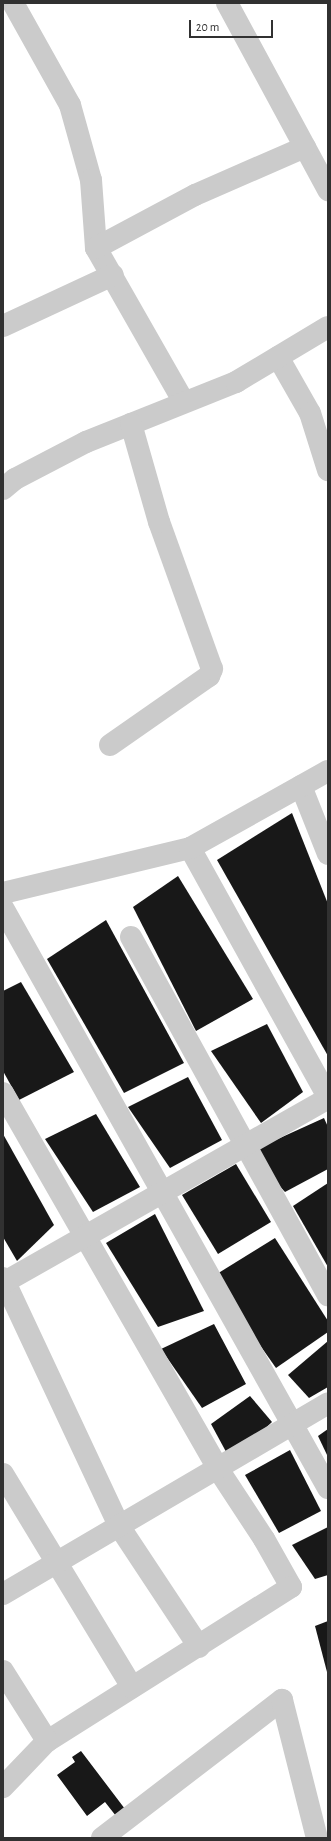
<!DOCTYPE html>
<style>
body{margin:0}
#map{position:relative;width:331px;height:1841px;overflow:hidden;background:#fff;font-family:"Alegreya Sans",sans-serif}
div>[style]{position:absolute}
.building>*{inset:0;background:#181818}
.street>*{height:22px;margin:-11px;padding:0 11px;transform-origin:11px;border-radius:11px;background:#cbcbcb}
span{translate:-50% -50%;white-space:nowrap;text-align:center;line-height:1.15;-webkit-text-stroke:4px #fff;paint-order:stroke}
.frame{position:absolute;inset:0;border:4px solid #313131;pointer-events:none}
.scale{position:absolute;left:189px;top:20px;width:84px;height:18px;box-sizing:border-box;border:2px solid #313131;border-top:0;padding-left:5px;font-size:12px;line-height:14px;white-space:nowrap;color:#313131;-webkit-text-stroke:3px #fff;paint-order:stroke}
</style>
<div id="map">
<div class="building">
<div style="clip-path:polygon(292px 813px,328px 904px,328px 1056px,217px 860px)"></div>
<div style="clip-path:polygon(178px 876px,253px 999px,196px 1031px,133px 907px)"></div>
<div style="clip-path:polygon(106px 920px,184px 1063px,124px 1093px,47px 959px)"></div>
<div style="clip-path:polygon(21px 982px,74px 1072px,19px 1100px,3px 1071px,3px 991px)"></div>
<div style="clip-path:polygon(267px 1024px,303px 1092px,261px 1123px,211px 1051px)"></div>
<div style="clip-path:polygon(188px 1077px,222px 1140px,170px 1168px,128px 1107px)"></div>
<div style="clip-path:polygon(96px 1114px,140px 1187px,93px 1212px,45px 1139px)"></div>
<div style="clip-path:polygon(324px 1118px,328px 1127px,328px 1169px,285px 1192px,249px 1152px)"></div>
<div style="clip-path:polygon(3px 1134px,54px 1225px,17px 1261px,3px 1237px)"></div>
<div style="clip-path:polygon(236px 1164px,271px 1222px,218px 1254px,182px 1195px)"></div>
<div style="clip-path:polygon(328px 1183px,328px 1267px,293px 1206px)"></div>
<div style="clip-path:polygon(155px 1214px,204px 1311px,158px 1327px,106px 1243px)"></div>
<div style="clip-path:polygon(275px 1238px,328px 1321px,328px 1332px,276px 1368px,212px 1277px)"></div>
<div style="clip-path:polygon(214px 1324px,246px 1384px,202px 1408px,161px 1349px)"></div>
<div style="clip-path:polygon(328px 1341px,328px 1387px,309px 1398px,288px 1375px)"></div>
<div style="clip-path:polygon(250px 1396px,272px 1422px,231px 1461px,211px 1424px)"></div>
<div style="clip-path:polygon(328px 1429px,328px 1457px,318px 1436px)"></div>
<div style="clip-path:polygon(290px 1450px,321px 1511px,279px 1533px,245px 1475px)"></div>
<div style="clip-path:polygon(328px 1527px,328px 1575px,315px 1579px,292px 1545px)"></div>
<div style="clip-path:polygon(328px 1621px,328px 1672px,327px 1672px,315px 1626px)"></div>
<div style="clip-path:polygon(81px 1751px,125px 1809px,116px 1816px,105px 1802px,87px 1816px,57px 1775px,75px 1762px,72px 1757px)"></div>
</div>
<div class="street">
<div style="left:13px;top:3px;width:117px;rotate:60.8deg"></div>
<div style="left:70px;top:105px;width:78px;rotate:74.4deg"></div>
<div style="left:91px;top:180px;width:68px;rotate:85.8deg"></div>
<div style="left:96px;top:248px;width:177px;rotate:60.3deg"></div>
<div style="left:227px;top:3px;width:213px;rotate:61.6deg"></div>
<div style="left:96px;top:248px;width:112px;rotate:-28.2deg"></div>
<div style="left:195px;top:195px;width:120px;rotate:-23.6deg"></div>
<div style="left:3px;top:326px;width:121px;rotate:-24.9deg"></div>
<div style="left:278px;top:357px;width:64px;rotate:60.3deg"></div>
<div style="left:310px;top:413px;width:60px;rotate:72.5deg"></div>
<div style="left:3px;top:489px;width:16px;rotate:-40deg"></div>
<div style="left:15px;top:479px;width:80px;rotate:-27.5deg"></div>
<div style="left:86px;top:442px;width:162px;rotate:-21.8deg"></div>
<div style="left:236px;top:382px;width:107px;rotate:-30.9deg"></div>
<div style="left:110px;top:745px;width:121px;rotate:-34.9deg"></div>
<div style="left:209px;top:676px;width:8px;rotate:-67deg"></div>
<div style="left:212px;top:669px;width:156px;rotate:-109.8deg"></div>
<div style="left:159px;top:522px;width:102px;rotate:-105.9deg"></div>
<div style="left:301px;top:786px;width:73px;rotate:68.3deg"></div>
<div style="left:190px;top:848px;width:285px;rotate:61deg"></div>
<div style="left:3px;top:893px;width:192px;rotate:-13.5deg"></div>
<div style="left:190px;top:848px;width:158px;rotate:-29.2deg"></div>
<div style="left:3px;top:908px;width:665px;rotate:60.74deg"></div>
<div style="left:131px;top:937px;width:409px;rotate:61.2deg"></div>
<div style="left:3px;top:1093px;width:433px;rotate:60.2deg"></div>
<div style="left:218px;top:1469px;width:84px;rotate:56.7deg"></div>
<div style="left:264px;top:1539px;width:55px;rotate:60.6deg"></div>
<div style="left:291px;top:1587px;width:289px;rotate:147.7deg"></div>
<div style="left:47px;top:1741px;width:64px;rotate:133.7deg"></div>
<div style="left:3px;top:1278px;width:274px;rotate:64.9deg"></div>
<div style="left:119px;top:1526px;width:145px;rotate:56.5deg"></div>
<div style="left:3px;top:1283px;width:374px;rotate:-29.6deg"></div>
<div style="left:3px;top:1474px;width:249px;rotate:58.8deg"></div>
<div style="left:3px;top:1594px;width:377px;rotate:-30.4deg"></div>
<div style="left:3px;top:1671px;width:83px;rotate:57.8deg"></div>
<div style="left:102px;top:1838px;width:227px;rotate:-37.5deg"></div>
<div style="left:282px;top:1700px;width:142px;rotate:75.8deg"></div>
</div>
<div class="frame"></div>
<div class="scale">20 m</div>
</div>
